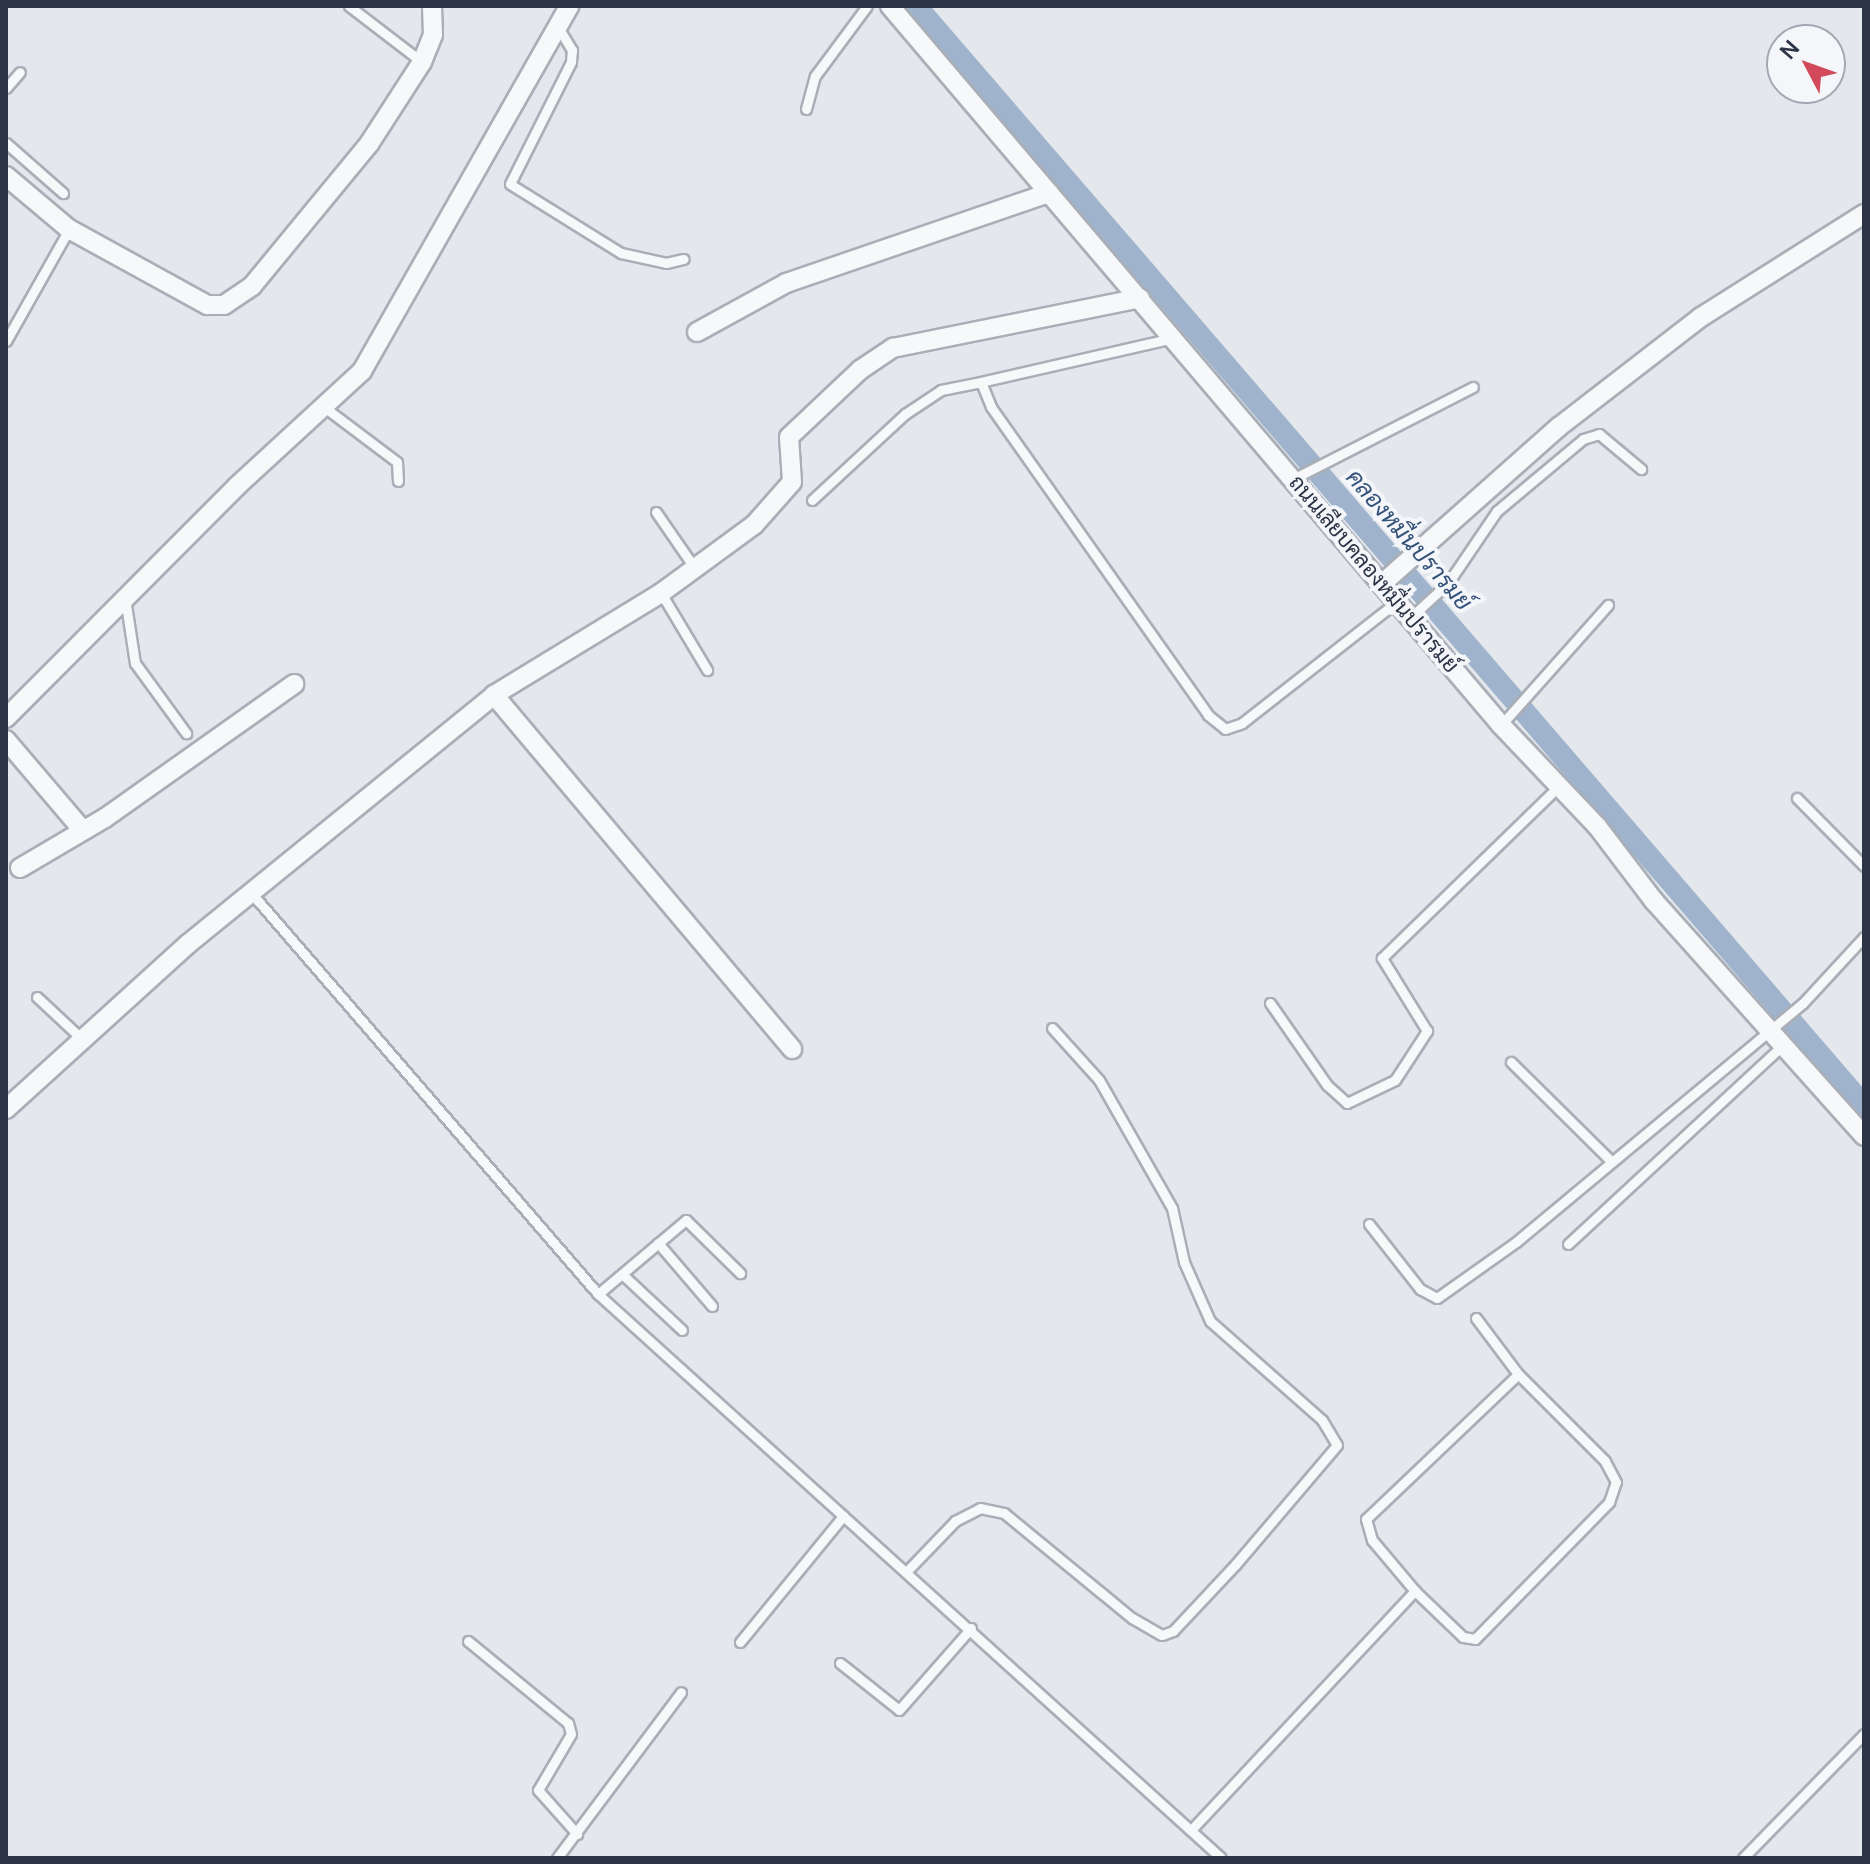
<!DOCTYPE html>
<meta charset="utf-8">
<style>
body{margin:0}
#map{position:relative;width:1870px;height:1864px;overflow:hidden;background:#e4e7ec;font-family:Manrope,Sarabun,sans-serif}
div>[style]{position:absolute}
.canal>*{height:22px;margin:-11px;padding:0 11px;transform-origin:11px;border-radius:11px;background:#9fb4cc}
.roads{filter:drop-shadow(2px 0 #a9aeb7) drop-shadow(-2px 0 #a9aeb7) drop-shadow(0 2px #a9aeb7) drop-shadow(0 -2px #a9aeb7)}
.service>*{height:9px;margin:-4.5px;padding:0 4.5px;transform-origin:4.5px;border-radius:4.5px;background:#f7f8fa}
.minor>*{height:18px;margin:-9px;padding:0 9px;transform-origin:9px;border-radius:9px;background:#f7f8fa}
span{translate:-50% -50%;white-space:nowrap;text-align:center;line-height:1.15;-webkit-text-stroke:8px #f4f6f9;paint-order:stroke}
.street-label{font-size:22px;color:#2b3445}
.water-label{font-size:24px;color:#34527a;font-style:italic}
.frame{position:absolute;inset:0;border:8px solid #2b3445;pointer-events:none}
.north{position:absolute;left:1766px;top:24px;width:80px;height:80px;box-sizing:border-box;background:#f4f6f9;border:2px solid #a4a8b1;border-radius:50%;rotate:311deg;font-size:22px;font-weight:700;line-height:32px;text-align:center;color:#2b3445}
.north::after{content:'';display:block;margin:auto;width:28px;height:36px;background:#d1495b;clip-path:polygon(50% 0,100% 100%,50% 72%,0 100%)}
</style>
<div id="map">
<div class="canal">
<div style="left:916px;top:6px;width:1452px;rotate:49.24deg"></div>
</div>
<div class="roads">
<div class="service">
<div style="left:349px;top:6px;width:92px;rotate:37.5deg"></div>
<div style="left:558px;top:27px;width:27px;rotate:59deg"></div>
<div style="left:572px;top:50px;width:12px;rotate:95deg"></div>
<div style="left:571px;top:62px;width:136px;rotate:116.6deg"></div>
<div style="left:510px;top:184px;width:131px;rotate:31.9deg"></div>
<div style="left:621px;top:253px;width:46px;rotate:12.5deg"></div>
<div style="left:666px;top:263px;width:18px;rotate:-13deg"></div>
<div style="left:6px;top:88px;width:21px;rotate:-49deg"></div>
<div style="left:806px;top:109px;width:34px;rotate:-75deg"></div>
<div style="left:815px;top:76px;width:87px;rotate:-53.4deg"></div>
<div style="left:6px;top:143px;width:76px;rotate:41.3deg"></div>
<div style="left:1173px;top:338px;width:197px;rotate:167.1deg"></div>
<div style="left:981px;top:382px;width:27px;rotate:68deg"></div>
<div style="left:991px;top:407px;width:377px;rotate:54.8deg"></div>
<div style="left:1208px;top:715px;width:22px;rotate:39deg"></div>
<div style="left:1225px;top:729px;width:18px;rotate:-19deg"></div>
<div style="left:1242px;top:723px;width:199px;rotate:-38.1deg"></div>
<div style="left:6px;top:341px;width:129px;rotate:-60.6deg"></div>
<div style="left:324px;top:407px;width:91px;rotate:37deg"></div>
<div style="left:397px;top:462px;width:19px;rotate:87deg"></div>
<div style="left:1293px;top:479px;width:202px;rotate:-27.1deg"></div>
<div style="left:812px;top:500px;width:127px;rotate:-42.8deg"></div>
<div style="left:905px;top:414px;width:43px;rotate:-33.7deg"></div>
<div style="left:941px;top:390px;width:41px;rotate:-11.3deg"></div>
<div style="left:656px;top:512px;width:67px;rotate:55.4deg"></div>
<div style="left:661px;top:593px;width:90px;rotate:59.1deg"></div>
<div style="left:125px;top:598px;width:66px;rotate:81.3deg"></div>
<div style="left:135px;top:663px;width:87px;rotate:53.9deg"></div>
<div style="left:1412px;top:616px;width:49px;rotate:-42.5deg"></div>
<div style="left:1448px;top:583px;width:87px;rotate:-55.8deg"></div>
<div style="left:1497px;top:511px;width:112px;rotate:-39.9deg"></div>
<div style="left:1583px;top:439px;width:17px;rotate:-17deg"></div>
<div style="left:1599px;top:434px;width:55px;rotate:39.8deg"></div>
<div style="left:1501px;top:725px;width:161px;rotate:-48.3deg"></div>
<div style="left:1797px;top:798px;width:95px;rotate:45.4deg"></div>
<div style="left:253px;top:895px;width:527px;rotate:49.15deg"></div>
<div style="left:598px;top:1294px;width:840px;rotate:42.15deg"></div>
<div style="left:37px;top:997px;width:60px;rotate:43deg"></div>
<div style="left:1270px;top:1003px;width:100px;rotate:55.2deg"></div>
<div style="left:1327px;top:1085px;width:27px;rotate:42deg"></div>
<div style="left:1347px;top:1103px;width:53px;rotate:-25.6deg"></div>
<div style="left:1395px;top:1080px;width:59px;rotate:-56.9deg"></div>
<div style="left:1427px;top:1031px;width:86px;rotate:-121.7deg"></div>
<div style="left:1382px;top:958px;width:248px;rotate:-44.2deg"></div>
<div style="left:1511px;top:1062px;width:139px;rotate:44.7deg"></div>
<div style="left:1369px;top:1224px;width:83px;rotate:51.9deg"></div>
<div style="left:1420px;top:1289px;width:19px;rotate:28deg"></div>
<div style="left:1437px;top:1298px;width:97px;rotate:-35.3deg"></div>
<div style="left:1516px;top:1242px;width:373px;rotate:-39.8deg"></div>
<div style="left:1803px;top:1003px;width:90px;rotate:-47.3deg"></div>
<div style="left:658px;top:1243px;width:83px;rotate:49.4deg"></div>
<div style="left:1568px;top:1244px;width:294px;rotate:-42.8deg"></div>
<div style="left:622px;top:1274px;width:82px;rotate:43deg"></div>
<div style="left:598px;top:1294px;width:115px;rotate:-40.1deg"></div>
<div style="left:686px;top:1220px;width:76px;rotate:44.5deg"></div>
<div style="left:906px;top:1572px;width:71px;rotate:-46.1deg"></div>
<div style="left:955px;top:1521px;width:28px;rotate:-27deg"></div>
<div style="left:980px;top:1508px;width:25px;rotate:12deg"></div>
<div style="left:1004px;top:1513px;width:166px;rotate:39.4deg"></div>
<div style="left:1132px;top:1618px;width:34px;rotate:30deg"></div>
<div style="left:1162px;top:1635px;width:12px;rotate:-20deg"></div>
<div style="left:1173px;top:1631px;width:91px;rotate:-46.8deg"></div>
<div style="left:1235px;top:1565px;width:157px;rotate:-49.6deg"></div>
<div style="left:1337px;top:1445px;width:29px;rotate:-121deg"></div>
<div style="left:1322px;top:1420px;width:149px;rotate:-138.5deg"></div>
<div style="left:1210px;top:1321px;width:64px;rotate:-113.8deg"></div>
<div style="left:1184px;top:1262px;width:55px;rotate:-102.5deg"></div>
<div style="left:1172px;top:1208px;width:147px;rotate:-119.7deg"></div>
<div style="left:1099px;top:1080px;width:70px;rotate:-132.1deg"></div>
<div style="left:1415px;top:1591px;width:67px;rotate:-130.1deg"></div>
<div style="left:1372px;top:1540px;width:22px;rotate:-106deg"></div>
<div style="left:1366px;top:1519px;width:210px;rotate:-43.6deg"></div>
<div style="left:468px;top:1641px;width:129px;rotate:39.4deg"></div>
<div style="left:568px;top:1723px;width:11px;rotate:75deg"></div>
<div style="left:571px;top:1734px;width:65px;rotate:120.5deg"></div>
<div style="left:538px;top:1790px;width:59px;rotate:48.4deg"></div>
<div style="left:740px;top:1642px;width:163px;rotate:-50.7deg"></div>
<div style="left:840px;top:1663px;width:75px;rotate:38.5deg"></div>
<div style="left:899px;top:1710px;width:109px;rotate:-48.7deg"></div>
<div style="left:1191px;top:1830px;width:328px;rotate:-46.9deg"></div>
<div style="left:1415px;top:1591px;width:66px;rotate:43.8deg"></div>
<div style="left:1463px;top:1637px;width:12px;rotate:9deg"></div>
<div style="left:1475px;top:1639px;width:192px;rotate:-45.6deg"></div>
<div style="left:1609px;top:1502px;width:21px;rotate:-71deg"></div>
<div style="left:1616px;top:1482px;width:24px;rotate:-118deg"></div>
<div style="left:1605px;top:1461px;width:123px;rotate:-135deg"></div>
<div style="left:1518px;top:1374px;width:70px;rotate:-126.9deg"></div>
<div style="left:557px;top:1858px;width:207px;rotate:-53.2deg"></div>
<div style="left:1743px;top:1858px;width:173px;rotate:-45.7deg"></div>
</div>
<div class="minor">
<div style="left:890px;top:6px;width:944px;rotate:49.64deg"></div>
<div style="left:1501px;top:725px;width:139px;rotate:46.5deg"></div>
<div style="left:1597px;top:826px;width:94px;rotate:52.8deg"></div>
<div style="left:1654px;top:901px;width:315px;rotate:48.2deg"></div>
<div style="left:6px;top:176px;width:82px;rotate:40.1deg"></div>
<div style="left:69px;top:229px;width:158px;rotate:28.8deg"></div>
<div style="left:207px;top:305px;width:17px"></div>
<div style="left:224px;top:305px;width:34px;rotate:-34deg"></div>
<div style="left:252px;top:286px;width:184px;rotate:-50.5deg"></div>
<div style="left:369px;top:144px;width:98px;rotate:-57.1deg"></div>
<div style="left:422px;top:62px;width:29px;rotate:-68deg"></div>
<div style="left:433px;top:35px;width:29px;rotate:-92deg"></div>
<div style="left:697px;top:332px;width:102px;rotate:-28.8deg"></div>
<div style="left:786px;top:283px;width:278px;rotate:-18.9deg"></div>
<div style="left:1384px;top:582px;width:235px;rotate:-41.6deg"></div>
<div style="left:1560px;top:426px;width:178px;rotate:-37.7deg"></div>
<div style="left:1701px;top:317px;width:193px;rotate:-32.3deg"></div>
<div style="left:494px;top:695px;width:463px;rotate:49.9deg"></div>
<div style="left:6px;top:718px;width:327px;rotate:-45.1deg"></div>
<div style="left:237px;top:486px;width:170px;rotate:-42.6deg"></div>
<div style="left:362px;top:371px;width:420px;rotate:-60.4deg"></div>
<div style="left:6px;top:740px;width:116px;rotate:49.6deg"></div>
<div style="left:20px;top:868px;width:99px;rotate:-30.5deg"></div>
<div style="left:105px;top:818px;width:232px;rotate:-35.3deg"></div>
<div style="left:6px;top:1109px;width:246px;rotate:-42.2deg"></div>
<div style="left:188px;top:944px;width:395px;rotate:-39.1deg"></div>
<div style="left:494px;top:695px;width:196px;rotate:-31.4deg"></div>
<div style="left:661px;top:593px;width:115px;rotate:-36.2deg"></div>
<div style="left:754px;top:525px;width:57px;rotate:-48.5deg"></div>
<div style="left:792px;top:482px;width:45px;rotate:-93.8deg"></div>
<div style="left:789px;top:437px;width:98px;rotate:-43.3deg"></div>
<div style="left:860px;top:370px;width:40px;rotate:-34deg"></div>
<div style="left:893px;top:348px;width:252px;rotate:-11.4deg"></div>
</div>
</div>
<div class="street-label">
<span style="left:1374px;top:574px;rotate:50deg">ถนนเลียบคลองหมื่นปรารมย์</span>
</div>
<div class="water-label">
<span style="left:1410px;top:539px;rotate:49deg">คลองหมื่นปรารมย์</span>
</div>
<div class="frame"></div>
<div class="north">N</div>
</div>
